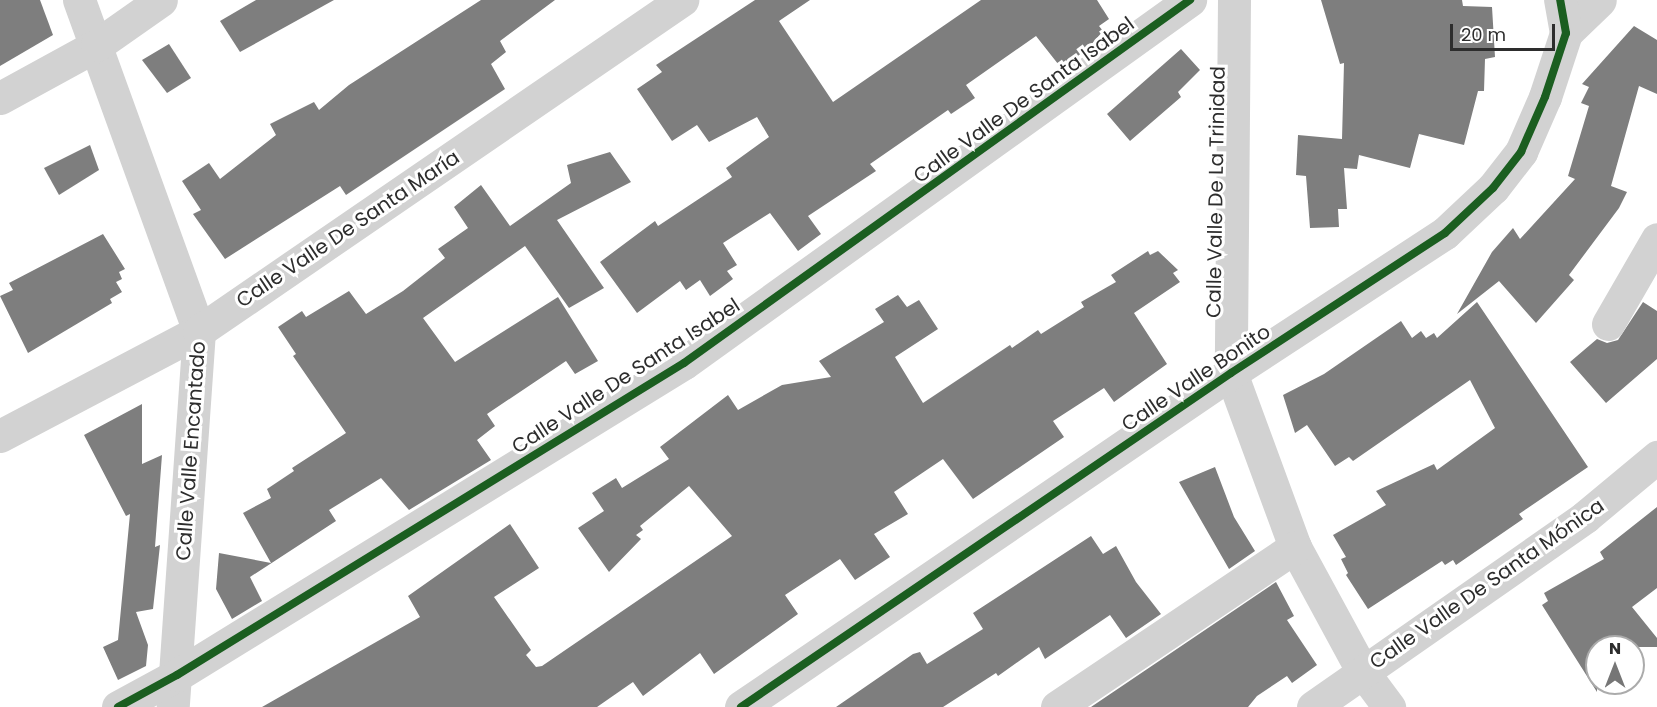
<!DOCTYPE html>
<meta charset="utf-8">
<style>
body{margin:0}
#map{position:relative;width:1657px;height:707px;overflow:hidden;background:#fff;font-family:Poppins,sans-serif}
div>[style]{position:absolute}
.building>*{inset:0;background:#7e7e7e}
.street>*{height:33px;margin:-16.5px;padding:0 16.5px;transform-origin:16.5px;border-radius:16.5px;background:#d2d2d2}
.cycleway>*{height:8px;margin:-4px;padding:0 4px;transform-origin:4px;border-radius:4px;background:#1b5e20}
span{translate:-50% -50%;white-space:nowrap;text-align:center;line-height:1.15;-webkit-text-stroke:6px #fff;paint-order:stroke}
.street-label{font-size:20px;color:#2d2d2d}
.north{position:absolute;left:1585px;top:635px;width:60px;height:60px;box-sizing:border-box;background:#fff;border:2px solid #ababab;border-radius:50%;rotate:0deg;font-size:16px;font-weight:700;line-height:24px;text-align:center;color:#2d2d2d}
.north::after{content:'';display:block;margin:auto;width:21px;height:27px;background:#767676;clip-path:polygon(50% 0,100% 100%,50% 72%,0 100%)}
.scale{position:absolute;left:1450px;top:24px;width:105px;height:27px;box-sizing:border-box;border:3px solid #2d2d2d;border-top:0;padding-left:8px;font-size:18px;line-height:21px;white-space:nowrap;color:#2d2d2d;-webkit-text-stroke:4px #fff;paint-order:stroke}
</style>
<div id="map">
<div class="building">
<div style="clip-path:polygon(0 0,40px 0,53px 35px,0 66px)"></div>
<div style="clip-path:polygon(256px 0,334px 0,240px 52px,220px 21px)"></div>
<div style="clip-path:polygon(481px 0,555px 0,500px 41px,506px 52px,491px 64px,505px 89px,346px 195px,340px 186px,225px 259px,193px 214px,201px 210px,182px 181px,209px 163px,220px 179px,276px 135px,270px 124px,314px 102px,319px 110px,349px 85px)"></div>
<div style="clip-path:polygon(755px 0,810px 0,779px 21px,833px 102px,981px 0,1097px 0,1109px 19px,1099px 26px,1103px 31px,1090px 46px,1062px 69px,1036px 36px,966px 85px,975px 98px,951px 114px,948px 110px,870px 164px,876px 171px,808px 216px,821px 234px,798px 251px,770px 213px,723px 243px,737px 265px,727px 271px,733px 279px,710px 296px,700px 280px,686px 290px,680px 281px,637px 313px,600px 262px,655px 221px,658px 226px,732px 177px,726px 168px,769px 137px,757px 117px,709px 142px,697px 125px,672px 141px,637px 89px,662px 72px,656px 65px)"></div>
<div style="clip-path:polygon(1321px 0,1462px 0,1463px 6px,1492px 7px,1495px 57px,1485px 59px,1484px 91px,1478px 91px,1464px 145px,1419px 134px,1410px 168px,1359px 155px,1357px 169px,1344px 168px,1347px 209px,1338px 209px,1339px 227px,1310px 228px,1306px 176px,1296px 175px,1298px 135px,1342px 139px,1344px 63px,1340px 64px)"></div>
<div style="clip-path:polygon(1634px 26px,1657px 40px,1657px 94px,1639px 86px,1611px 186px,1627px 192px,1619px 208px,1569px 275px,1574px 280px,1536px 323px,1499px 281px,1457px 314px,1492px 252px,1513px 228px,1520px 239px,1575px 179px,1568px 176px,1589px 106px,1581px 103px,1589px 87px,1582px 84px)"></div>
<div style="clip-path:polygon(169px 44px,191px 78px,167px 93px,142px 60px)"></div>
<div style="clip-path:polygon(1181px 49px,1200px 70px,1178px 92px,1181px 97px,1130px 141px,1107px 114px)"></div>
<div style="clip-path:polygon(90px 145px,99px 170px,59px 195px,44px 168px)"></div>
<div style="clip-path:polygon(610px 152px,631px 182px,557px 220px,604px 288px,569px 308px,525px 246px,423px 318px,455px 362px,558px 297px,598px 361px,575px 374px,566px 361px,487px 414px,495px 426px,477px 440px,491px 460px,409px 510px,381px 478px,329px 510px,336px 521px,250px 577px,262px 601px,232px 619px,216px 589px,219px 553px,271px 563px,243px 513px,271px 498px,267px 489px,294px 471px,292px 468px,346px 433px,293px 356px,296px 354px,278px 327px,302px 311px,306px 317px,349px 291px,366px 314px,403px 291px,445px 258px,438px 249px,468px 228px,454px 207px,481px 185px,510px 226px,571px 183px,567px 165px)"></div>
<div style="clip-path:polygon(103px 234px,125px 269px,119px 272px,122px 279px,116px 282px,122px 292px,110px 299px,112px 303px,28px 353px,0 296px,13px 290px,9px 283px)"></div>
<div style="clip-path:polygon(1148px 251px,1150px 255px,1158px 251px,1178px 270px,1173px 273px,1180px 282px,1134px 313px,1167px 364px,1114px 402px,1104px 388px,1053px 421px,1064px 437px,973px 499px,943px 459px,894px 492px,908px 514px,874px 534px,890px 557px,855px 580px,840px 559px,785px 595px,798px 614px,714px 674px,700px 653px,643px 696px,633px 682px,597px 707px,262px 707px,420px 617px,408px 596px,510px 524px,539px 568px,494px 597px,531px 650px,526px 655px,536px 667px,542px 666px,732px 536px,689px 486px,640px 526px,643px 530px,636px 535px,641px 539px,609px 572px,578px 528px,604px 511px,592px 493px,616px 478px,622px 488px,669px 459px,660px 447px,728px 395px,738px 410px,782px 385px,831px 377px,819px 361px,884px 322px,875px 309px,898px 295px,907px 307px,919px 300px,938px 329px,895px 357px,923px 403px,1010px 345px,1012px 348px,1038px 330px,1041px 334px,1084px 307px,1081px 302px,1116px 282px,1111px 275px)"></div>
<div style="clip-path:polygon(1477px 302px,1588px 467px,1519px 514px,1523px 519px,1456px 565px,1453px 560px,1445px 565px,1442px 561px,1368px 609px,1346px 575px,1348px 573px,1341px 559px,1346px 557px,1333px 535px,1386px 505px,1376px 491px,1434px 464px,1437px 470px,1495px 428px,1470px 380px,1353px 461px,1349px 457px,1335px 466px,1307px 425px,1295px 433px,1283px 395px,1324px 374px,1401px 321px,1412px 338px,1421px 331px,1426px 338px,1434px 333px,1437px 338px)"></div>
<div style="clip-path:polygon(1643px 302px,1657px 311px,1657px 359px,1606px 403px,1570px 362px,1597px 339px,1607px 343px,1618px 340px)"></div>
<div style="clip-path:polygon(142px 404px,142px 464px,162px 455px,155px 547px,160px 545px,153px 609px,136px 612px,148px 645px,146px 666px,118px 680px,103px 647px,118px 640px,130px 514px,126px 516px,84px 435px)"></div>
<div style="clip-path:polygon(1215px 467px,1234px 517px,1255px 551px,1229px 569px,1179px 482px)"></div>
<div style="clip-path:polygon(1657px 507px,1657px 588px,1632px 607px,1657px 638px,1657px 647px,1597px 647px,1597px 692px,1542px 605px,1548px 601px,1544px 593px,1604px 559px,1600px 552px)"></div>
<div style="clip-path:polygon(1091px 536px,1103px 554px,1116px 546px,1136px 582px,1161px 614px,1126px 638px,1110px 615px,1045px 659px,1039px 647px,998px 676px,996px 673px,943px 707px,836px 707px,913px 654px,920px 652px,927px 664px,983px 629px,973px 613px)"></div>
<div style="clip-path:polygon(1276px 582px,1294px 616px,1287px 620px,1317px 665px,1292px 683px,1287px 676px,1257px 696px,1248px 707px,1091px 707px)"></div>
</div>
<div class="street">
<div style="left:79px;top:0;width:352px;rotate:70.1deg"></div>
<div style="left:199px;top:331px;width:377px;rotate:94deg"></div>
<div style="left:1234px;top:0;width:373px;rotate:90.5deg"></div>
<div style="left:1231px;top:373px;width:185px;rotate:69.8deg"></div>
<div style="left:1295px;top:547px;width:142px;rotate:61.5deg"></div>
<div style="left:1363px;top:672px;width:44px;rotate:53.4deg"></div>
<div style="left:1566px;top:33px;width:47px;rotate:-44.1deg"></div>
<div style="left:0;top:98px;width:111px;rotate:-28.7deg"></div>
<div style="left:97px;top:45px;width:78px;rotate:-35.1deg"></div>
<div style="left:1608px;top:324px;width:98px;rotate:-60deg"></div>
<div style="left:0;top:436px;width:225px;rotate:-27.8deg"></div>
<div style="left:199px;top:331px;width:586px;rotate:-34.42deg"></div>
<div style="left:118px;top:707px;width:67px;rotate:-28.5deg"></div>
<div style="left:177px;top:675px;width:595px;rotate:-31.61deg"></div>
<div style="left:684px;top:363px;width:623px;rotate:-35.66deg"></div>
<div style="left:741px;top:707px;width:593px;rotate:-34.28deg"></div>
<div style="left:1231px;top:373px;width:256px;rotate:-33.2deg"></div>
<div style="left:1445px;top:233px;width:66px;rotate:-43.2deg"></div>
<div style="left:1493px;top:188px;width:46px;rotate:-52.1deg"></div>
<div style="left:1521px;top:152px;width:60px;rotate:-66.4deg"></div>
<div style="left:1545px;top:97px;width:67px;rotate:-71.8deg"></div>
<div style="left:1566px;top:33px;width:34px;rotate:-100deg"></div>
<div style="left:1057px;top:707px;width:287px;rotate:-33.9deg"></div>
<div style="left:1313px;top:707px;width:332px;rotate:-34.9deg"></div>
<div style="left:1585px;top:517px;width:94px;rotate:-39.8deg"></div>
</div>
<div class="cycleway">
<div style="left:118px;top:707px;width:67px;rotate:-28.5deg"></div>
<div style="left:177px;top:675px;width:595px;rotate:-31.61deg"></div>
<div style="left:684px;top:363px;width:623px;rotate:-35.66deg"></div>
<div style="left:741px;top:707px;width:593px;rotate:-34.28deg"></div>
<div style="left:1231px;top:373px;width:256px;rotate:-33.2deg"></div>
<div style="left:1445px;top:233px;width:66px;rotate:-43.2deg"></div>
<div style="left:1493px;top:188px;width:46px;rotate:-52.1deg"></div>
<div style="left:1521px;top:152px;width:60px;rotate:-66.4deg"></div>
<div style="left:1545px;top:97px;width:67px;rotate:-71.8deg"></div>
<div style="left:1566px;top:33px;width:34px;rotate:-100deg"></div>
</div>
<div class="street-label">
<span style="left:1024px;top:100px;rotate:-36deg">Calle Valle De Santa Isabel</span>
<span style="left:1216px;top:192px;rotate:-89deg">Calle Valle De La Trinidad</span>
<span style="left:348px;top:229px;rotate:-34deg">Calle Valle De Santa María</span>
<span style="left:626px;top:376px;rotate:-33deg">Calle Valle De Santa Isabel</span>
<span style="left:1196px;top:378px;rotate:-34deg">Calle Valle Bonito</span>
<span style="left:191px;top:451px;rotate:-86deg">Calle Valle Encantado</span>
<span style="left:1487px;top:584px;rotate:-35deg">Calle Valle De Santa Mónica</span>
</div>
<div class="north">N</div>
<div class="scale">20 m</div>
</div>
